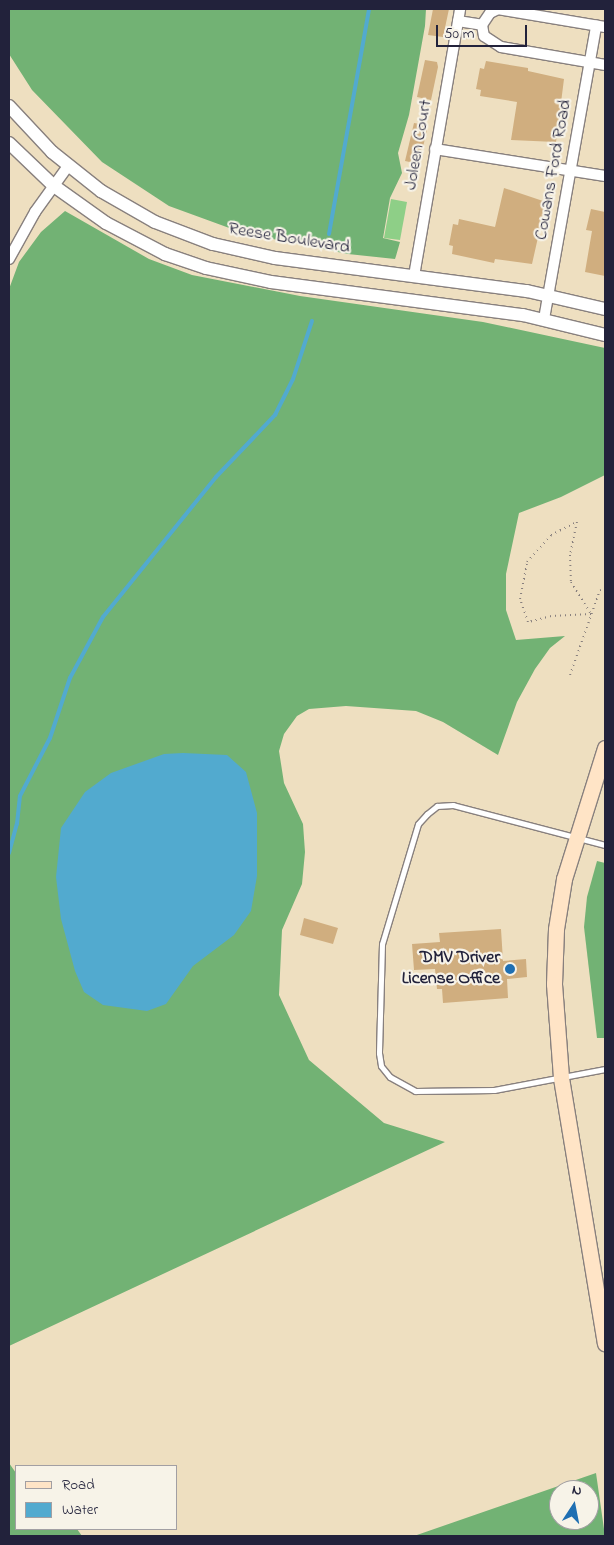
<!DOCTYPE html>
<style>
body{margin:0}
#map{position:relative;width:614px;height:1545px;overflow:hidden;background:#eedfc0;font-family:"Indie Flower",sans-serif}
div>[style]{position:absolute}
.green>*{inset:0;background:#8ecf87}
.forest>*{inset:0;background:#72b274}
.water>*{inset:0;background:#52aacf}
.stream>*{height:4px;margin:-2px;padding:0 2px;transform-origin:2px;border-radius:2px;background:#52aacf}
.building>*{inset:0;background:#d0ae7f}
.path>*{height:2px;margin-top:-1px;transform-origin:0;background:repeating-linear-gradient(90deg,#88807e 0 1px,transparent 0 5px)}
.roads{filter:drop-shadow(1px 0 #88807e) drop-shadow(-1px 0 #88807e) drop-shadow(0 1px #88807e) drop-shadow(0 -1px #88807e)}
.service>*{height:5px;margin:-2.5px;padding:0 2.5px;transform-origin:2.5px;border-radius:2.5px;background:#fff}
.minor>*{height:10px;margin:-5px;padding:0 5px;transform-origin:5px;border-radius:5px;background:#fff}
.tertiary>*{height:12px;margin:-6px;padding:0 6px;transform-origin:6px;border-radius:6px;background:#fff}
.secondary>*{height:15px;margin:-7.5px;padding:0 7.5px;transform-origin:7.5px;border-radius:7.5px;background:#ffe4c6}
.dots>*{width:14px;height:14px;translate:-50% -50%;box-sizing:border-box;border:2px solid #f7f3e8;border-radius:50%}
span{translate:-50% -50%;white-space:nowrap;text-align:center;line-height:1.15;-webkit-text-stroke:4.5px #f7f3e8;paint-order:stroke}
.street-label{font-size:18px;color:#22223b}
.poi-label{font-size:18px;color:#22223b;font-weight:700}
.right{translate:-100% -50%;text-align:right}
.frame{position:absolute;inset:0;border:10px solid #22223b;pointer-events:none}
.legend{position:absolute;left:15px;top:1465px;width:162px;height:65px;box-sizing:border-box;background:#f7f3e8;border:1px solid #a29fa3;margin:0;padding:6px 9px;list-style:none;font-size:15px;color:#22223b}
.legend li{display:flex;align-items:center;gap:10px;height:25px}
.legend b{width:25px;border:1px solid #a29fa3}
.north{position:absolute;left:549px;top:1480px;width:50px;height:50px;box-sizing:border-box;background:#f7f3e8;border:1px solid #a29fa3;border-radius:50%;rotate:11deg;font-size:14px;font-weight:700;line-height:20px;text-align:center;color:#22223b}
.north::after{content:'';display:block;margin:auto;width:18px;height:22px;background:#1f6fb2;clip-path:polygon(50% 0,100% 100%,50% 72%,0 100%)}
.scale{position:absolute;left:436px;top:25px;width:91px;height:22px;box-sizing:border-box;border:2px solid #22223b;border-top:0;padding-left:6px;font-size:15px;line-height:18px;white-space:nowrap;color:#22223b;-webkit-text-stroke:4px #f7f3e8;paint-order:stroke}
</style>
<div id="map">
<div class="green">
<div style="clip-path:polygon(391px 199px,407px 202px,400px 240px,384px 238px)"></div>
</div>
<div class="forest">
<div style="clip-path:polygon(9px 9px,426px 9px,425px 26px,409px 115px,398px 153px,402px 173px,390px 198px,383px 238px,400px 242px,396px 256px,395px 259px,348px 254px,243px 233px,169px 206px,102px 162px,32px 90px,9px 54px)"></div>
<div style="clip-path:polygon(65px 211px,149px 259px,192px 275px,300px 296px,483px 322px,605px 348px,605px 475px,561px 497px,519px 513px,506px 574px,506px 610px,516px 640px,565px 636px,550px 648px,535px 669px,517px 702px,498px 755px,443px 722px,416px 711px,346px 706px,309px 709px,297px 716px,284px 734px,279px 751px,284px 783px,303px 824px,305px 852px,302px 884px,282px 930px,279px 995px,309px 1060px,384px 1123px,445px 1142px,9px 1346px,9px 289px,19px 262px,41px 232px)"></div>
<div style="clip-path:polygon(597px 861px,605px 863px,605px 1038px,597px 1038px,584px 927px,587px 897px)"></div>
<div style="clip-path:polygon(9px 1463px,16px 1473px,16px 1529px,77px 1529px,82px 1536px,9px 1536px)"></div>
<div style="clip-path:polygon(evenodd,596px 1473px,605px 1536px,414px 1536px,489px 1510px,596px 1473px,559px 1490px,589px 1490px,589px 1520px,559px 1520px,559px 1490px)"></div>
</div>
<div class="water">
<div style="clip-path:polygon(183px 753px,227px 755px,246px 772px,257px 813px,257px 876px,251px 911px,234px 935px,193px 966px,166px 1004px,147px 1011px,103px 1005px,84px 992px,75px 971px,61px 919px,56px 877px,61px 828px,85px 792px,111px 773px,164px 754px)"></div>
</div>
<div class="stream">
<div style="left:329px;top:234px;width:229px;rotate:-79.9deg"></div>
<div style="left:9px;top:853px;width:30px;rotate:-75deg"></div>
<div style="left:17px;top:824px;width:28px;rotate:-84deg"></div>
<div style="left:20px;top:796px;width:65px;rotate:-62.7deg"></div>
<div style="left:50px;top:738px;width:63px;rotate:-71.6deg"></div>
<div style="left:70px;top:678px;width:69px;rotate:-61.6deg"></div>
<div style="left:103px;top:617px;width:180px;rotate:-51.1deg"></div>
<div style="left:216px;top:477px;width:86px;rotate:-46.4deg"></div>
<div style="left:275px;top:415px;width:40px;rotate:-63.4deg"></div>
<div style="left:293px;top:379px;width:61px;rotate:-71.9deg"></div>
</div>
<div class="building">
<div style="clip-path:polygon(433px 9px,449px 9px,443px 37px,428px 35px)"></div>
<div style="clip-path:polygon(425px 60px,437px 62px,438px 67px,431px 100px,417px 97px)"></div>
<div style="clip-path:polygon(486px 61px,528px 68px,528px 71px,564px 79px,556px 142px,511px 140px,517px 102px,480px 96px,481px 90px,476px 89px,480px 68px,484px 69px)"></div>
<div style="clip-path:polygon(414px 123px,425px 125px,427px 130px,419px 164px,405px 161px)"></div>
<div style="clip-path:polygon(504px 188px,546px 202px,532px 264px,495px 259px,494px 263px,452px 254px,453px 246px,449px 245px,453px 224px,458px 225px,459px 219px,495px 227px)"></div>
<div style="clip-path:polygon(591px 209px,605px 212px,605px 276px,585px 272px,592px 231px,586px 230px)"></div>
<div style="clip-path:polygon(304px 918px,338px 928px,333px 944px,300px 935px)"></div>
<div style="clip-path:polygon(501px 929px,503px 961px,526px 959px,527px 977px,507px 979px,508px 998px,443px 1003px,442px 989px,437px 989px,435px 969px,414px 970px,412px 944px,440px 942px,439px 933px)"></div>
</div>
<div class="path">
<div style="left:577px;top:522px;width:34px;rotate:102deg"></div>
<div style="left:570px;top:555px;width:27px;rotate:88deg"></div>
<div style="left:571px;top:582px;width:38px;rotate:58deg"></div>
<div style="left:591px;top:614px;width:40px;rotate:177.1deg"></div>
<div style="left:551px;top:616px;width:24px;rotate:165deg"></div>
<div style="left:528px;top:622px;width:24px;rotate:-109deg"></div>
<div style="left:520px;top:599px;width:38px;rotate:-79deg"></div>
<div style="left:527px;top:562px;width:36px;rotate:-48deg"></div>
<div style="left:551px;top:535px;width:29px;rotate:-27deg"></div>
<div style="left:570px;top:675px;width:90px;rotate:-70.6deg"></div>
<div style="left:600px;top:590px;width:5px;rotate:22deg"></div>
</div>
<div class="roads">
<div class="service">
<div style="left:605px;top:845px;width:157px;rotate:-165.3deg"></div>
<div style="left:453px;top:805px;width:16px;rotate:176deg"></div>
<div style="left:437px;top:806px;width:13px;rotate:141deg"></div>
<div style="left:427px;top:814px;width:13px;rotate:132deg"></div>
<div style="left:418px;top:824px;width:125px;rotate:106.7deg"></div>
<div style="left:382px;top:944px;width:109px;rotate:91.6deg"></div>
<div style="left:379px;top:1053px;width:13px;rotate:81deg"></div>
<div style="left:381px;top:1066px;width:14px;rotate:51deg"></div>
<div style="left:390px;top:1077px;width:29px;rotate:29deg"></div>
<div style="left:415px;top:1091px;width:79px;rotate:-0.7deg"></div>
<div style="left:494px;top:1090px;width:113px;rotate:-10.7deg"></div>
</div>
<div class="minor">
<div style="left:458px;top:21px;width:24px;rotate:9deg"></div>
<div style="left:605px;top:27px;width:109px;rotate:-170.5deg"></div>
<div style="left:498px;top:9px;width:9px;rotate:153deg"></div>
<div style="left:490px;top:13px;width:14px;rotate:124deg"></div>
<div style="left:482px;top:25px;width:11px;rotate:80deg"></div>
<div style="left:484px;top:36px;width:20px;rotate:33deg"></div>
<div style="left:501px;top:47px;width:106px;rotate:9.8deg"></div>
<div style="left:435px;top:149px;width:172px;rotate:9deg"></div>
<div style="left:9px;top:259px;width:54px;rotate:-61deg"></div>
<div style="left:35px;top:212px;width:57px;rotate:-54.3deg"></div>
<div style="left:414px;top:276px;width:271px;rotate:-80.2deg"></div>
<div style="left:544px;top:319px;width:298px;rotate:-79.9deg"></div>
</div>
<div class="tertiary">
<div style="left:9px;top:106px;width:63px;rotate:46.9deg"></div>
<div style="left:52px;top:152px;width:63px;rotate:38.5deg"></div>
<div style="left:101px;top:191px;width:62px;rotate:29.9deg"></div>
<div style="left:155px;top:222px;width:62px;rotate:20.8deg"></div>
<div style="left:213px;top:244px;width:64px;rotate:12.7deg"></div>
<div style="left:275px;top:258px;width:254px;rotate:7.5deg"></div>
<div style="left:527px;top:291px;width:80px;rotate:13deg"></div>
<div style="left:9px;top:143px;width:62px;rotate:43.7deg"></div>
<div style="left:54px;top:186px;width:64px;rotate:35.4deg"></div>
<div style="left:106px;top:223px;width:67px;rotate:27.7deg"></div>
<div style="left:165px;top:254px;width:43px;rotate:18.9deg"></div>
<div style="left:206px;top:268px;width:66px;rotate:12.2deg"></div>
<div style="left:271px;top:282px;width:254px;rotate:7.5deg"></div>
<div style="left:523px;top:315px;width:84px;rotate:13.7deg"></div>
</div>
<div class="secondary">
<div style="left:605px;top:748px;width:137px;rotate:107.4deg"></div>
<div style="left:564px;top:879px;width:51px;rotate:99.1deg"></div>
<div style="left:556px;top:929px;width:55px;rotate:92.1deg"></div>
<div style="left:554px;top:984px;width:94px;rotate:85.7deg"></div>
<div style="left:561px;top:1078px;width:269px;rotate:80.6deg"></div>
</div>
</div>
<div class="dots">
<div style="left:510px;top:969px;background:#1f6fb2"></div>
</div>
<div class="street-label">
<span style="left:419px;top:145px;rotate:-80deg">Joleen Court</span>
<span style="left:554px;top:170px;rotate:-80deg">Cowans Ford Road</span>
<span style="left:289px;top:239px;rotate:9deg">Reese Boulevard</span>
</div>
<div class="poi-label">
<span class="right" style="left:500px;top:969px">DMV Driver<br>License Office</span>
</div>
<div class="frame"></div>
<ul class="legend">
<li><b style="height:6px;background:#ffe4c6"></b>Road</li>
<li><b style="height:14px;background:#52aacf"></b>Water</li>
</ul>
<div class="north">N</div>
<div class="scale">50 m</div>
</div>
